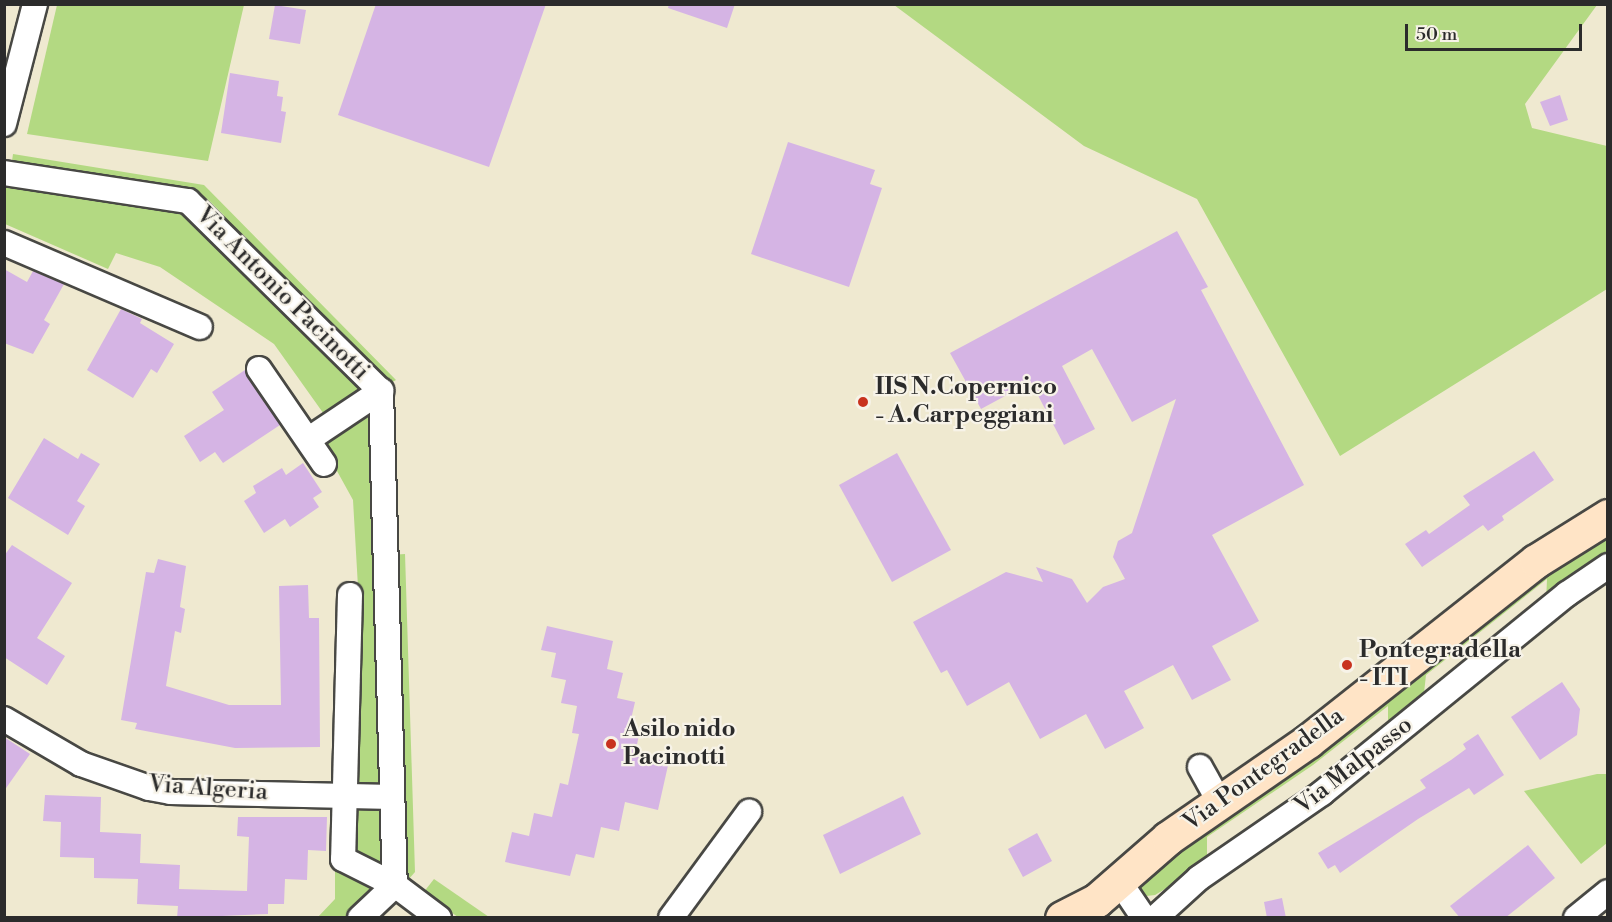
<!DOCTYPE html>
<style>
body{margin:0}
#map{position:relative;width:1612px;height:922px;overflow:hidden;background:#efe9d0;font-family:"Libre Bodoni",serif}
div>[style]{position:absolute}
.green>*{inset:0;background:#b3d982}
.building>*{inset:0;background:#d5b4e4}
.roads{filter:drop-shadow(2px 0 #484844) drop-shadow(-2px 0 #484844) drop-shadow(0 2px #484844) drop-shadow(0 -2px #484844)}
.street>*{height:24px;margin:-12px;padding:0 12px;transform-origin:12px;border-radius:12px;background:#fff}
.secondary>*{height:33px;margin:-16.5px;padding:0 16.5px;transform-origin:16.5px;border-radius:16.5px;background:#ffe4c6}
.dots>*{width:16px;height:16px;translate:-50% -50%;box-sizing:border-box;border:3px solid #f7f3e8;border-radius:50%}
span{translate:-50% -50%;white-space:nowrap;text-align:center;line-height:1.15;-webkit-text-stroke:4.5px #f7f3e8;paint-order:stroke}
.street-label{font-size:24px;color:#2b2b2b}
.poi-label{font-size:24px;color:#2b2b2b;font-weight:700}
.left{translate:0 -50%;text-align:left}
.frame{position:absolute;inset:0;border:6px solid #2b2b2b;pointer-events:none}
.scale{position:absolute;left:1405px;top:24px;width:177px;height:27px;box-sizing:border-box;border:3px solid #2b2b2b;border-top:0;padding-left:8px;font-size:18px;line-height:21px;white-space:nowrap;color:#2b2b2b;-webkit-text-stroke:4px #f7f3e8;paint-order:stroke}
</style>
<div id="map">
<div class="green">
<div style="clip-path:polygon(57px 5px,244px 5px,208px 161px,27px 134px)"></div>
<div style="clip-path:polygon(894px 5px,1597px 5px,1525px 104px,1532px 128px,1607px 146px,1607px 289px,1340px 456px,1197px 199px,1084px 146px)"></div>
<div style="clip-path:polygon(13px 154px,204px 185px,396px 380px,384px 387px,194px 196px,11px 168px)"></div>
<div style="clip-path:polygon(4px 180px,186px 212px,363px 390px,326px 417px,274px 344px,160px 267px,116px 253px,108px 269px,5px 224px)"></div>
<div style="clip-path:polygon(376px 402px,386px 789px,355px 788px,358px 587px,353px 500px,321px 442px)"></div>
<div style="clip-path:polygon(1607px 528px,1606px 560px,1546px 602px,1547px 579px,1426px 675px,1423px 702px,1388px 730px,1388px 706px,1313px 765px,1207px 837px,1207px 864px,1155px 895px,1138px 897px,1136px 881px,1544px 569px)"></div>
<div style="clip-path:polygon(405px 554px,415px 872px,408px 880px,398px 872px,390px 555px)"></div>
<div style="clip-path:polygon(1597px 774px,1607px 774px,1607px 843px,1581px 864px,1524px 791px)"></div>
<div style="clip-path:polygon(355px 805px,384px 807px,386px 869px,353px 854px)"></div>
<div style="clip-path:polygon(335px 869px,379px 890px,348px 917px,317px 918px,335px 899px)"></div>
<div style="clip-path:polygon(434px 879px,489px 917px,458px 917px,423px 893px)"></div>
</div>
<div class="building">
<div style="clip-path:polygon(376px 4px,546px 4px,489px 167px,338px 115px)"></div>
<div style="clip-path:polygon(669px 4px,735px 4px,727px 28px,668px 8px)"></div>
<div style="clip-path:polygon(275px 5px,306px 10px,300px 44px,269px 39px)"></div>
<div style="clip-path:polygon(230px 73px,279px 81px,277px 96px,283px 97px,281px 111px,286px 112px,281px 143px,221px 133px)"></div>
<div style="clip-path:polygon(1560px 95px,1568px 120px,1550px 126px,1540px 102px)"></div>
<div style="clip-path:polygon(788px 142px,875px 170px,870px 184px,882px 188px,849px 287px,751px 254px)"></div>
<div style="clip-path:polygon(1177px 231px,1208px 287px,1201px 290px,1304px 485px,1212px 535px,1259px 621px,1212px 646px,1231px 680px,1192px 700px,1173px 665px,1124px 691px,1144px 728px,1105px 749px,1086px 714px,1040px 739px,1009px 682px,967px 706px,947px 670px,941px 673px,913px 622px,1006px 572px,1043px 582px,1036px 567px,1072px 579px,1087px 603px,1103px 587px,1125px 579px,1113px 557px,1118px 541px,1132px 533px,1176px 399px,1132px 422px,1092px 349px,1062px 366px,1095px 429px,1064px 445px,1031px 382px,981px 409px,950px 353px)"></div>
<div style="clip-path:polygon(4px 269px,27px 282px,33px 271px,64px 284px,44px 320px,50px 324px,33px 354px,4px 343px)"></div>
<div style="clip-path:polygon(121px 309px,142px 319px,140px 323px,174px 344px,157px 373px,151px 369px,133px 398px,87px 370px)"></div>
<div style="clip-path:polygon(245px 370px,280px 425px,223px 463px,215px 452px,200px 462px,184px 436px,224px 410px,212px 392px)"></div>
<div style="clip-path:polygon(44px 438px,78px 459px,81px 453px,100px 464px,77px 501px,85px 506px,68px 535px,8px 498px)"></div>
<div style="clip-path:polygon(1534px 451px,1554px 480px,1502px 516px,1504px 520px,1488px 531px,1483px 525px,1422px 567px,1405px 544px,1426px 530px,1429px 534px,1470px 505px,1463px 496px)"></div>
<div style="clip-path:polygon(897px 453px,951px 550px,892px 582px,839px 485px)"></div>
<div style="clip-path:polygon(303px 463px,322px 492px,313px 498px,319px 507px,290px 527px,285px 519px,264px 533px,244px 501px,256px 493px,253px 486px,282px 468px,286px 475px)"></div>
<div style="clip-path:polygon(12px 545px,72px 583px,37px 638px,65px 656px,47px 685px,4px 657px,4px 556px)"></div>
<div style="clip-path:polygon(158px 559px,186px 566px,180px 607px,185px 609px,181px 633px,175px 631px,166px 686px,229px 705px,281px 705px,279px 586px,308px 585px,309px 618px,319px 618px,320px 747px,235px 748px,135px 729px,137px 723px,121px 720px,146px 572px,154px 573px)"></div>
<div style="clip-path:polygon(547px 626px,613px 641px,607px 669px,623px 673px,617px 698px,635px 702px,629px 728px,640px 730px,635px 754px,669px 761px,658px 810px,625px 802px,619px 831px,601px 827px,594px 858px,576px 854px,570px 876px,505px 862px,512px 832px,529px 836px,534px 813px,552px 817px,560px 783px,568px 785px,579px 734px,572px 733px,577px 706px,561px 703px,566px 680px,551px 677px,556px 653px,541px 650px)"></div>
<div style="clip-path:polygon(1562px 682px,1580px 709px,1577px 735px,1540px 760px,1511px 717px)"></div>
<div style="clip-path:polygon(1478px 734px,1504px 775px,1474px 795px,1469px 788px,1418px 819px,1340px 873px,1335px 865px,1328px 869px,1318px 853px,1426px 788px,1420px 780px,1451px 760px,1466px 749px,1463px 744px)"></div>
<div style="clip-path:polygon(4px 737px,30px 754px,4px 791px)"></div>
<div style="clip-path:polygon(45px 795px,101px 797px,100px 832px,141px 834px,140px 863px,180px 865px,179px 889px,247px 891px,249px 837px,237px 836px,238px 817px,327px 817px,326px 851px,308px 850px,307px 880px,285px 879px,284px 904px,268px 904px,268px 914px,177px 918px,178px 906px,137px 904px,138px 879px,94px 878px,94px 858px,60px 857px,61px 822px,43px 821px)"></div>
<div style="clip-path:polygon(903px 796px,921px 834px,840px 874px,823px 835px)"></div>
<div style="clip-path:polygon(1037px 833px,1052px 861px,1023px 877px,1008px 849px)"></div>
<div style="clip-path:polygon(1528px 845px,1555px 878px,1505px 918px,1460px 918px,1450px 906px)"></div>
<div style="clip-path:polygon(1282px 898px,1286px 918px,1267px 918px,1264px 902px)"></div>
</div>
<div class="roads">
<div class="street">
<div style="left:4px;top:124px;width:124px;rotate:-75.5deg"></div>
<div style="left:4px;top:173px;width:186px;rotate:8.7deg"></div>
<div style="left:188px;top:201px;width:271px;rotate:44.6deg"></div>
<div style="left:381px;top:391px;width:494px;rotate:88.4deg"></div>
<div style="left:395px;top:885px;width:48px;rotate:136.7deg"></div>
<div style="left:4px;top:243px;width:213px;rotate:23.2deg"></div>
<div style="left:259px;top:369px;width:115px;rotate:55.6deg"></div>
<div style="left:309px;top:439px;width:87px;rotate:-33.7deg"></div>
<div style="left:350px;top:595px;width:264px;rotate:91.5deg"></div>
<div style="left:343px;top:859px;width:58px;rotate:26.6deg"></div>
<div style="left:395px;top:885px;width:55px;rotate:36.9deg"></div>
<div style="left:4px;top:719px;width:89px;rotate:30.3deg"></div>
<div style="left:81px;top:764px;width:72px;rotate:19.4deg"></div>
<div style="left:149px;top:788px;width:22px;rotate:10deg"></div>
<div style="left:171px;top:792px;width:221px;rotate:1.3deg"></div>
<div style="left:1200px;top:767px;width:41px;rotate:60.9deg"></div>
<div style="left:1119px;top:881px;width:45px;rotate:56deg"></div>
<div style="left:671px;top:918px;width:132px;rotate:-53.7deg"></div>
<div style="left:1155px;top:918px;width:59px;rotate:-42.3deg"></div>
<div style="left:1199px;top:878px;width:150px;rotate:-34.6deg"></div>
<div style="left:1322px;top:793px;width:316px;rotate:-39.1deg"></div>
<div style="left:1567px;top:594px;width:50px;rotate:-34.3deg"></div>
<div style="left:1576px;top:918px;width:41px;rotate:-39.1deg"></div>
</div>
<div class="secondary">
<div style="left:1062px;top:918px;width:39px;rotate:-27deg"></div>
<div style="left:1097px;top:900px;width:94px;rotate:-41.1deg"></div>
<div style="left:1168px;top:838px;width:170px;rotate:-34.7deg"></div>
<div style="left:1308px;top:741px;width:290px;rotate:-38.3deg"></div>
<div style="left:1536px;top:561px;width:85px;rotate:-32deg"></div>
</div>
</div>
<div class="dots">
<div style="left:863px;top:402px;background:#c8321e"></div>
<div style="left:1347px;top:665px;background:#c8321e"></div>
<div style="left:611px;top:744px;background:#c8321e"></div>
</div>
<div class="street-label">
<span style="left:282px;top:294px;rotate:45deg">Via Antonio Pacinotti</span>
<span style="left:1354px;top:766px;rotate:-38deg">Via Malpasso</span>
<span style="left:1264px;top:770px;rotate:-36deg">Via Pontegradella</span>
<span style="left:208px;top:789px;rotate:4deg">Via Algeria</span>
</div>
<div class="poi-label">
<span class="left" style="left:875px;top:402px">IIS N.Copernico<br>- A.Carpeggiani</span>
<span class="left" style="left:1359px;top:665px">Pontegradella<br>- ITI</span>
<span class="left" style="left:623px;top:744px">Asilo nido<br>Pacinotti</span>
</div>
<div class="frame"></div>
<div class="scale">50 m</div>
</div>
